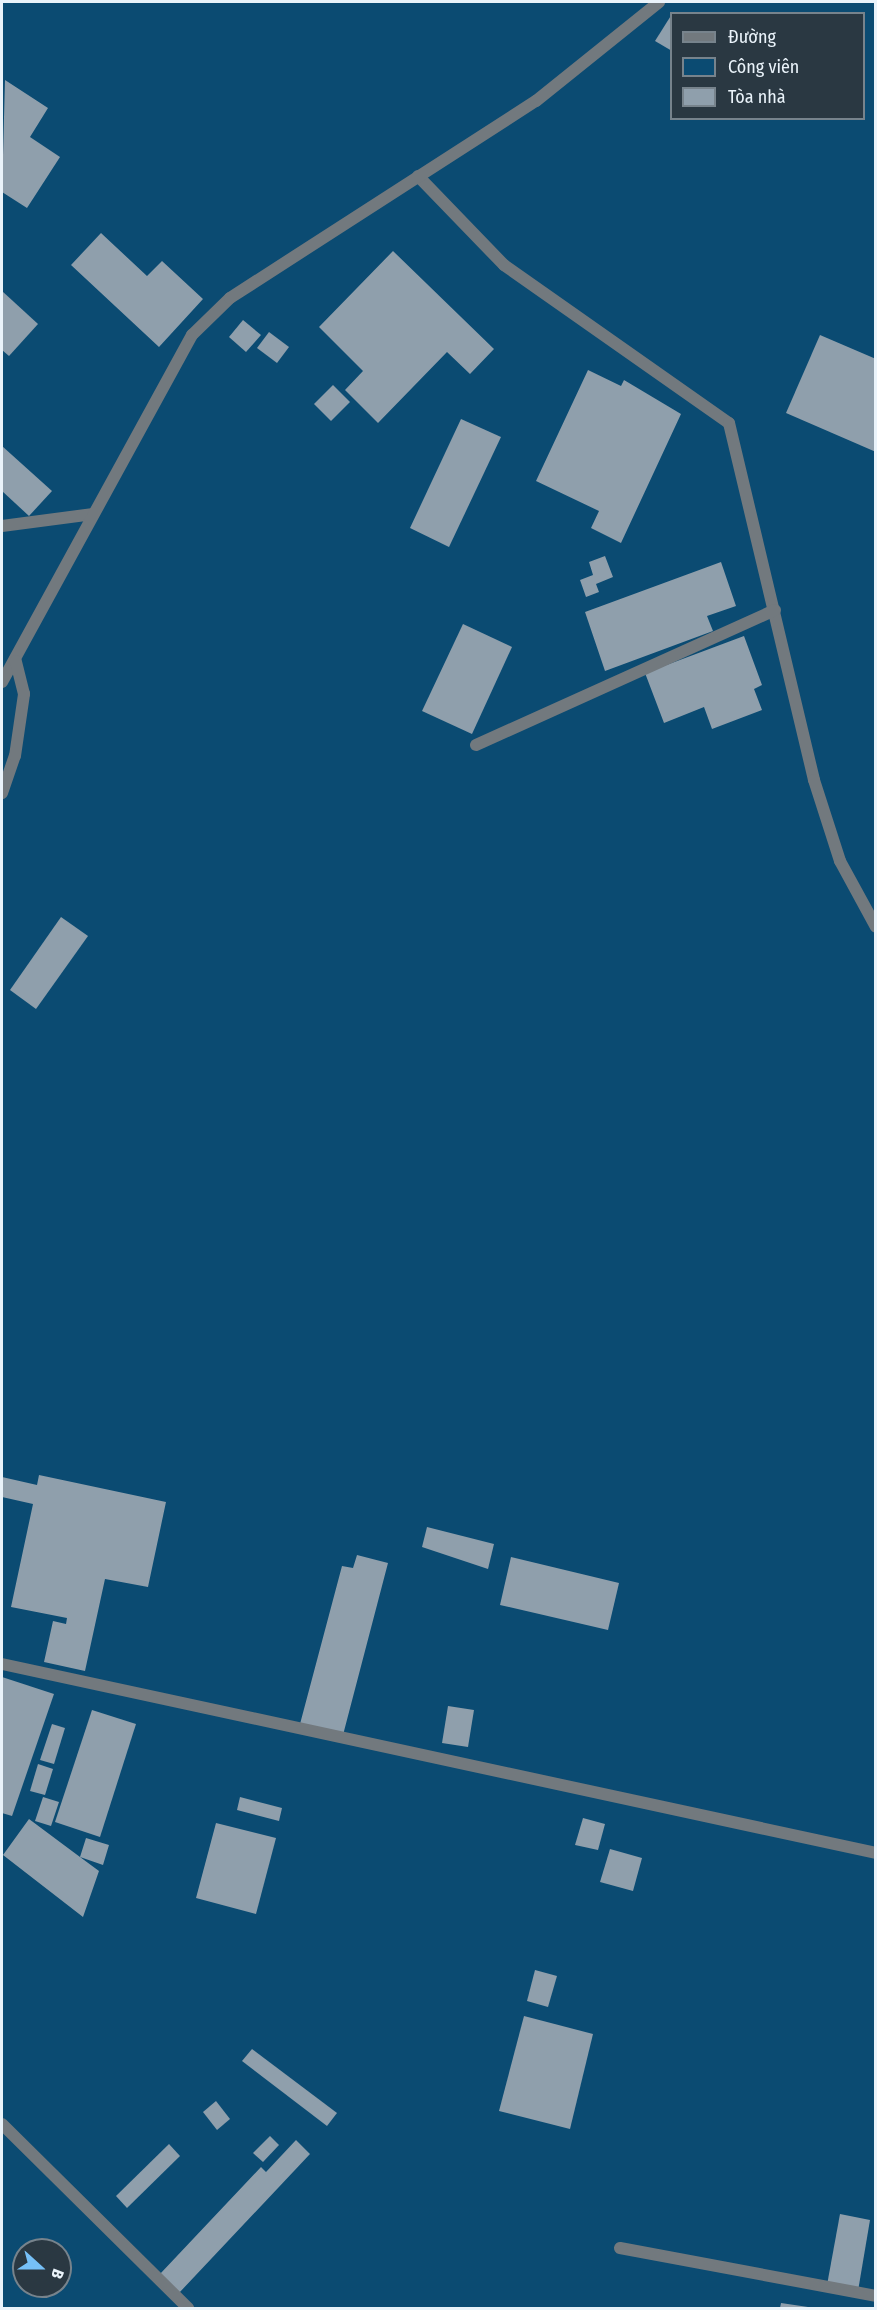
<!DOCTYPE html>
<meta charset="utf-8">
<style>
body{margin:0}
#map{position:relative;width:877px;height:2310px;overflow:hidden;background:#2a3842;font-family:"Fira Sans Condensed",sans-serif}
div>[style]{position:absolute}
.green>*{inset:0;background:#0b4b72}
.building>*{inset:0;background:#8f9fac}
.minor>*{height:12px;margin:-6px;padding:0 6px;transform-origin:6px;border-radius:6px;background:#72797e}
span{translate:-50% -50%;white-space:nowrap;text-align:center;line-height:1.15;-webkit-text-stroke:6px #2a3842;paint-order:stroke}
.frame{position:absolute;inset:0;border:3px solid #eaf3fa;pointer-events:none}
.legend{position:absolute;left:670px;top:12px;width:195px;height:108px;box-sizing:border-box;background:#2a3842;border:2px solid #77838c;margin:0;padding:8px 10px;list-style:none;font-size:18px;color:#eaf3fa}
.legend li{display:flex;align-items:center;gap:12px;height:30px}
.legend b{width:30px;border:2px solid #77838c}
.north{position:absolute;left:12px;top:2238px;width:60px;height:60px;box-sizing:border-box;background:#2a3842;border:2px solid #77838c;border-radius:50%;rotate:111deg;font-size:16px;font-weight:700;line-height:24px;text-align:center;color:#eaf3fa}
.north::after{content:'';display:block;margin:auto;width:21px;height:27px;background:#76c0f7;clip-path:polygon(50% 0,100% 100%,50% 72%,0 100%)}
</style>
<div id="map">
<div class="green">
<div style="clip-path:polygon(evenodd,2px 2px,875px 2px,875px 2308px,2px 2308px,2px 2px,672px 14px,864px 14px,864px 118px,672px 118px,672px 14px,2px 2px,24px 2250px,60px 2250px,60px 2286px,24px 2286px,24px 2250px)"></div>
</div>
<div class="building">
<div style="clip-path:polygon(672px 14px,672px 51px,655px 41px)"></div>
<div style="clip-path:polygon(5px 80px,48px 108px,30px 137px,60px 157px,27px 208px,2px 192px)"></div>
<div style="clip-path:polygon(101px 233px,147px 276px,162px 261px,203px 299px,159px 347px,71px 265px)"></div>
<div style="clip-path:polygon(393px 251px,494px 349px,470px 374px,447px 352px,378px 423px,345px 390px,363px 371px,319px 327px)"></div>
<div style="clip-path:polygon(2px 291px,38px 324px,9px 356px,2px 350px)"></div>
<div style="clip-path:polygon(243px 320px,261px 335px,246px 352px,229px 337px)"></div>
<div style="clip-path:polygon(269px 332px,289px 347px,277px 363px,257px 348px)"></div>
<div style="clip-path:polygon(820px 335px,876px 359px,876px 452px,786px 413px)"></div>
<div style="clip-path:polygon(588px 370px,621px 386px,624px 380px,681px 414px,621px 543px,591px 528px,599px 511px,536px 481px)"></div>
<div style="clip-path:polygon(333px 385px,350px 402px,331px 421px,314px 404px)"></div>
<div style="clip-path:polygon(461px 419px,501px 437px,449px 547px,410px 528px)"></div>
<div style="clip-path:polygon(2px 446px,52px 491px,29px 516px,2px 491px)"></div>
<div style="clip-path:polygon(605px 556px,613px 577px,596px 584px,599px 592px,586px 597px,580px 580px,593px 575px,589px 562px)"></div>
<div style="clip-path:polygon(721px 562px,736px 606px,707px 616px,713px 631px,605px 671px,585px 612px)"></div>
<div style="clip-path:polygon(463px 624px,512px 647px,472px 734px,422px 711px)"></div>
<div style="clip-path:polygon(744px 636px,762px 685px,754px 689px,762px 710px,712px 729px,704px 707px,664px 723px,645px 673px)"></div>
<div style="clip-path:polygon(61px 917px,88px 936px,36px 1009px,10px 990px)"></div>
<div style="clip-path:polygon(39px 1475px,166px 1502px,148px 1587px,105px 1579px,85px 1671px,44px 1662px,53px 1621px,66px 1624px,67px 1618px,11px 1607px,33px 1504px,2px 1497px,2px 1477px,37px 1485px)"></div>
<div style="clip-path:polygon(427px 1527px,494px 1544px,488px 1569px,422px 1547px)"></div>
<div style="clip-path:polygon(357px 1555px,388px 1563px,343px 1735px,300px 1724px,342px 1566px,353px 1568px)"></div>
<div style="clip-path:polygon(511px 1557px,619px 1583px,608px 1630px,500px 1605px)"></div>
<div style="clip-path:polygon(2px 1677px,54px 1694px,12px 1816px,2px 1813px)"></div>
<div style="clip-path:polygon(448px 1706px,474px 1710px,468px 1747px,442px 1743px)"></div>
<div style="clip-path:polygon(92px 1710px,136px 1724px,100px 1837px,55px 1822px)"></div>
<div style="clip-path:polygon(52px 1724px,65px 1728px,54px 1764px,40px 1760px)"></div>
<div style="clip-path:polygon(38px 1764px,53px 1769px,45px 1795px,30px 1791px)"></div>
<div style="clip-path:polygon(43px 1797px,59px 1802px,51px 1826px,35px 1821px)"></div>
<div style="clip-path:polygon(240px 1797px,282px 1808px,279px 1821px,237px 1810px)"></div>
<div style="clip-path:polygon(583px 1818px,605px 1824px,598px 1850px,575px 1845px)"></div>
<div style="clip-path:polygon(29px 1819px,80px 1857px,86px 1838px,109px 1845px,103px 1865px,80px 1857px,99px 1871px,83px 1917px,3px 1855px)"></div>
<div style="clip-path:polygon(216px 1823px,276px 1838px,256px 1914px,196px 1898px)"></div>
<div style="clip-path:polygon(610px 1849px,642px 1858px,633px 1891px,600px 1882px)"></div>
<div style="clip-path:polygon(535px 1970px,557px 1976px,548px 2007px,527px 2001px)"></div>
<div style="clip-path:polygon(524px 2016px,593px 2034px,570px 2129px,499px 2111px)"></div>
<div style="clip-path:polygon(252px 2049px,337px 2113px,327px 2126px,242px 2061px)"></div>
<div style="clip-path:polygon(216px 2101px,230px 2119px,217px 2130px,203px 2112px)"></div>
<div style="clip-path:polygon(270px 2136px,279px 2145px,263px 2162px,253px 2153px)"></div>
<div style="clip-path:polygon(296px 2140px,310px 2154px,179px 2293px,160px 2274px,261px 2167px,266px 2172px)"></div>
<div style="clip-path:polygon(169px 2144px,180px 2156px,127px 2208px,116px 2196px)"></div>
<div style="clip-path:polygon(840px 2214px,870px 2220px,858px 2291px,827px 2285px)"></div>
<div style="clip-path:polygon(781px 2303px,808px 2307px,807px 2308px,780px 2308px)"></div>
</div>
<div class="minor">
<div style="left:418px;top:176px;width:124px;rotate:46deg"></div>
<div style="left:504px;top:265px;width:275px;rotate:35.1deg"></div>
<div style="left:729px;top:423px;width:367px;rotate:76.6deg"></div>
<div style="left:814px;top:780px;width:85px;rotate:72.2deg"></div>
<div style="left:840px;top:861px;width:75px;rotate:61.4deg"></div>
<div style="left:2px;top:526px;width:92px;rotate:-7.5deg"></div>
<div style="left:2px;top:682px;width:396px;rotate:-61.3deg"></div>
<div style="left:192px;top:335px;width:53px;rotate:-44.2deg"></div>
<div style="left:230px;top:298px;width:364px;rotate:-32.8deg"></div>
<div style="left:536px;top:101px;width:158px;rotate:-38.8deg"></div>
<div style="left:476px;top:745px;width:328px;rotate:-24.3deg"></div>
<div style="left:2px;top:793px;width:39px;rotate:-71deg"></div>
<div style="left:15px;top:756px;width:63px;rotate:-81.7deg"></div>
<div style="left:24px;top:694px;width:34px;rotate:-104deg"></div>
<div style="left:2px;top:1664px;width:894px;rotate:12.2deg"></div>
<div style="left:2px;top:2124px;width:262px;rotate:44.7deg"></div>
<div style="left:620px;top:2248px;width:260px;rotate:10.6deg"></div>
</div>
<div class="frame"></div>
<ul class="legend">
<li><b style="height:8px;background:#72797e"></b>Đường</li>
<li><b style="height:16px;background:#0b4b72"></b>Công viên</li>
<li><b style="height:16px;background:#8f9fac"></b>Tòa nhà</li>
</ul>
<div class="north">B</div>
</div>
